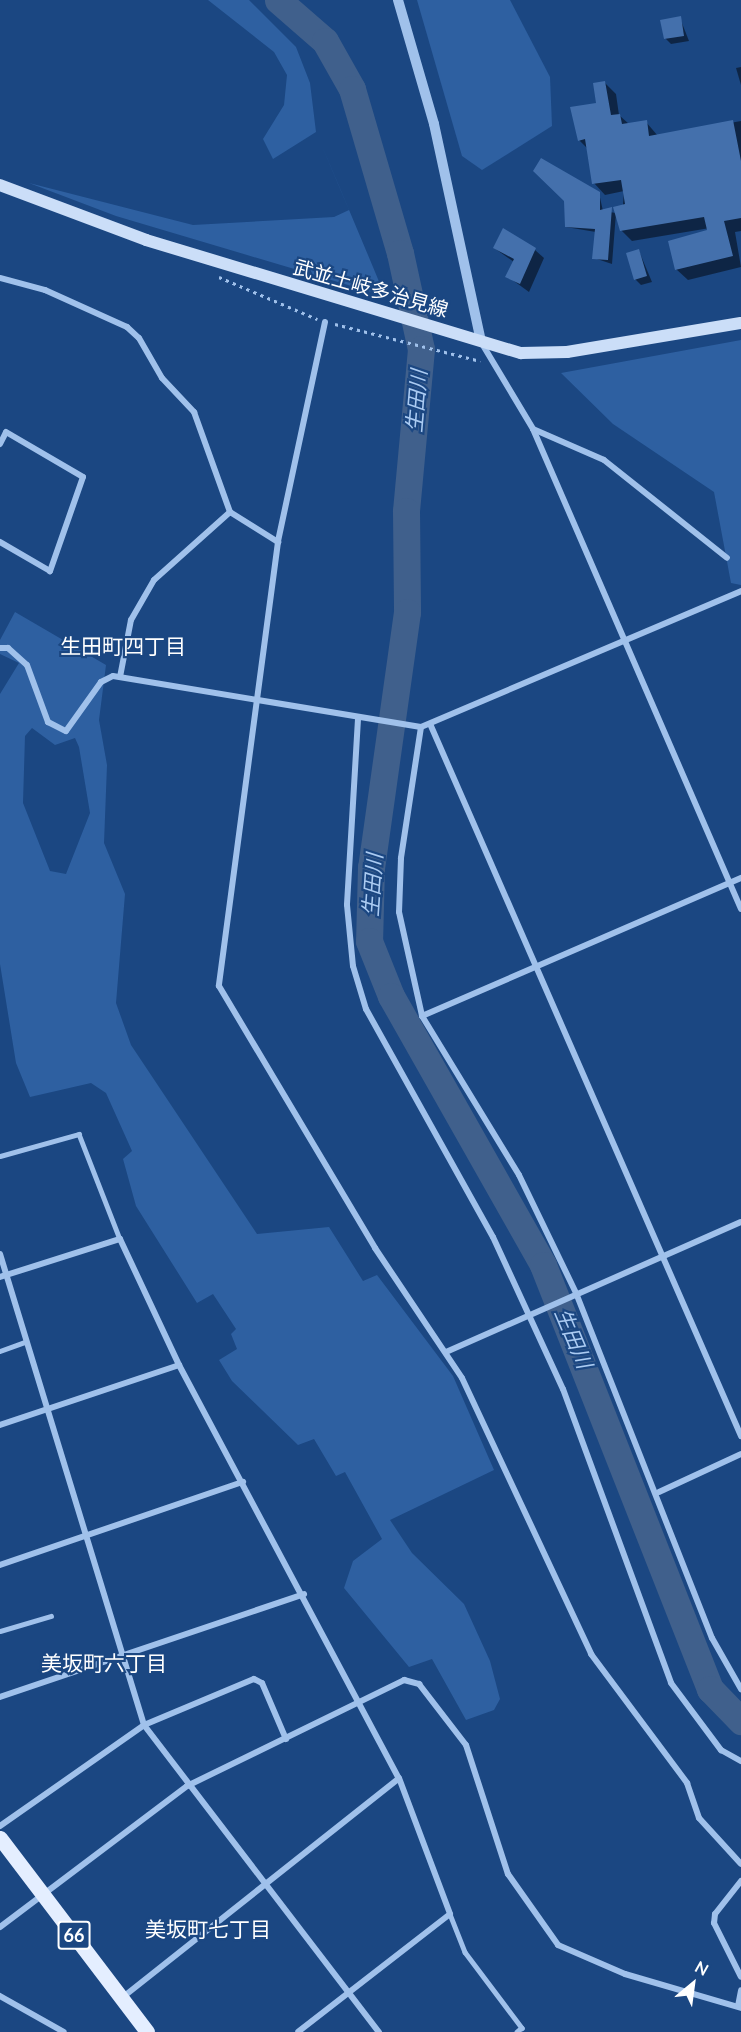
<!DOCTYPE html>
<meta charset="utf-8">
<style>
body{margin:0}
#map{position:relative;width:741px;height:2032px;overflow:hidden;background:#1b4782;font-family:Lato,"Noto Sans JP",sans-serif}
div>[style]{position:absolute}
.green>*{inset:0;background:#2e60a1}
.shadow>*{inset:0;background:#0007}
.river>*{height:27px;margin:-13.5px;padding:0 13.5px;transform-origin:13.5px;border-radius:13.5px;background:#40608c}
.building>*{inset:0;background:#4470ac}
.path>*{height:3px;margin-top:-1.5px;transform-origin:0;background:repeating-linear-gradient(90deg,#a0c1eb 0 3px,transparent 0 7.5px)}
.service>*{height:4.5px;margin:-2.25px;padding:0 2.25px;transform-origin:2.25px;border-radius:2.25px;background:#a0c1eb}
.minor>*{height:6px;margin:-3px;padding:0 3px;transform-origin:3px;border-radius:3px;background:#a0c1eb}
.tertiary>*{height:10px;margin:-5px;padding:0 5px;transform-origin:5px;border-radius:5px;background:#a0c1eb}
.secondary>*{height:12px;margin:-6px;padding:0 6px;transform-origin:6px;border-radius:6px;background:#cbdef8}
.primary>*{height:15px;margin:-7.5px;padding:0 7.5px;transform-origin:7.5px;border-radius:7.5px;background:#e4eeff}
span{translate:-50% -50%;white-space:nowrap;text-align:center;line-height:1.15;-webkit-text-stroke:4.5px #1b4782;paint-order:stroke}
.shield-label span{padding:2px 4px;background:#1b4782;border:2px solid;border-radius:4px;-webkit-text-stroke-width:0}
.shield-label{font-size:18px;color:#fff;font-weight:700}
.street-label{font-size:20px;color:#fff}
.water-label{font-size:21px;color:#abcbf2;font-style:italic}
.neighbourhood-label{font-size:21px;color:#fff}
.north{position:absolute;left:663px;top:1954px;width:60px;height:60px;-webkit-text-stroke:4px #1b4782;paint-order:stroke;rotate:29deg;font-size:16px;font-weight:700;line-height:24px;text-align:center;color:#fff}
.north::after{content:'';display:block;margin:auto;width:21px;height:27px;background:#fff;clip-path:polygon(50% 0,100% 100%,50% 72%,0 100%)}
</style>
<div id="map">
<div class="green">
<div style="clip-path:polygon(208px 0,249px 0,296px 47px,310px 83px,316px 132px,339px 186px,373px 267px,385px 296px,116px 216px,29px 183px,193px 225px,334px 217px,349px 210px,316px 132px,273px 159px,263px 139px,284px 105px,287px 75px,274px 52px)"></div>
<div style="clip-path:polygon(417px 0,510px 0,550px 77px,552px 126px,482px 170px,462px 156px)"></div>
<div style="clip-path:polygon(741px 340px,741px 585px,731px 583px,714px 492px,613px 424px,561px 373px)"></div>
<div style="clip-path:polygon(evenodd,15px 612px,106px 665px,99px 720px,107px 765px,104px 843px,125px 894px,116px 1003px,131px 1045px,257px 1234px,329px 1227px,363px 1281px,377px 1275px,453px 1376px,494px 1470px,390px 1520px,412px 1553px,464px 1604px,490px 1661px,500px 1699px,494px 1710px,466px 1720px,432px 1659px,409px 1667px,344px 1588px,353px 1561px,382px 1539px,345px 1472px,336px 1476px,314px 1439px,298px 1445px,232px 1381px,219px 1360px,237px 1349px,231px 1334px,236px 1329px,213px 1294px,197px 1303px,136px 1206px,123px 1159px,132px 1151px,106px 1093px,91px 1083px,30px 1097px,16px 1063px,0 964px,0 694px,19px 663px,0 654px,0 640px,15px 612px,32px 728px,55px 745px,75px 738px,79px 747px,90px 813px,66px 874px,50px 871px,23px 803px,25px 736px,32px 728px)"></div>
</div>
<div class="shadow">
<div style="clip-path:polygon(680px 18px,689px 41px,671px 44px,665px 38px)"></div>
<div style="clip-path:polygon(741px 67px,741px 85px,736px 68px)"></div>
<div style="clip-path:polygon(605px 83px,616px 94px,619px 115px,629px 124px,646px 122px,658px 136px,741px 121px,741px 231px,735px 232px,741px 267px,688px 280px,676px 269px,710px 228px,632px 241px,621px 230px,624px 191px,605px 195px,594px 183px,588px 149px,579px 140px)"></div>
<div style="clip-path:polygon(599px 193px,603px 211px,616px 213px,612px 264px,594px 258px,596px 232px,566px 227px,566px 200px)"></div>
<div style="clip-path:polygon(494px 248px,535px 250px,544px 258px,529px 292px,507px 276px,514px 262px)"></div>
<div style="clip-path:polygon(639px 251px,652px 282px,641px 285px,635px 279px)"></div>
</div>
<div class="river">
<div style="left:278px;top:0;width:62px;rotate:41.1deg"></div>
<div style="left:325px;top:41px;width:55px;rotate:60.6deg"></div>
<div style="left:352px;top:89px;width:171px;rotate:73.7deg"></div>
<div style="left:400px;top:253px;width:98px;rotate:77.7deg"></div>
<div style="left:421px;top:349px;width:163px;rotate:95.3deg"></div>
<div style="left:406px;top:511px;width:101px;rotate:89.4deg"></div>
<div style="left:407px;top:612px;width:258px;rotate:98deg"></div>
<div style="left:371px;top:867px;width:74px;rotate:91.5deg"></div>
<div style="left:369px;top:941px;width:59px;rotate:68.2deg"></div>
<div style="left:391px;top:996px;width:309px;rotate:60.5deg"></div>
<div style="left:543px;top:1265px;width:456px;rotate:68.5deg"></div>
<div style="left:710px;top:1689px;width:45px;rotate:45.9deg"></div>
</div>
<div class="building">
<div style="clip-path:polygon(681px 16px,684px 36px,664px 39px,660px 20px)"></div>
<div style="clip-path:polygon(605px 81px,611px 115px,620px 114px,622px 124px,647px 120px,649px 136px,733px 120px,741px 161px,741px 218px,724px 221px,733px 256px,675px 270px,668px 241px,707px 230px,704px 217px,620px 231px,613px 207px,625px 204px,621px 180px,592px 184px,585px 139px,578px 141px,570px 107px,596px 103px,593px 83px)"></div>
<div style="clip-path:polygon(541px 158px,600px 192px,600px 210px,612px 207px,608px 260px,592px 259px,595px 229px,565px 227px,564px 201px,533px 171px)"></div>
<div style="clip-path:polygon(503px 228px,536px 248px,520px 284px,505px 277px,514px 259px,493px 248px)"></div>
<div style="clip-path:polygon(639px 249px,647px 276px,634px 280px,626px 253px)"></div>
</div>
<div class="path">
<div style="left:219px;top:277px;width:107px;rotate:23.2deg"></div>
<div style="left:335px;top:324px;width:150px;rotate:14.3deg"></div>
</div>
<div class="service">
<div style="left:0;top:1156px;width:82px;rotate:-15.6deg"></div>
<div style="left:79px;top:1134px;width:113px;rotate:68.7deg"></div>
<div style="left:0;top:1351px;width:27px;rotate:-20deg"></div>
<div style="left:0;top:1631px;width:53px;rotate:-16.4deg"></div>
<div style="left:450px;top:1914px;width:41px;rotate:68.5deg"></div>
<div style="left:465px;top:1952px;width:95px;rotate:53.1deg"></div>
<div style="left:522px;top:2028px;width:6px;rotate:141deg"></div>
</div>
<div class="minor">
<div style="left:0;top:278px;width:47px;rotate:14.9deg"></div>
<div style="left:45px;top:290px;width:90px;rotate:24.3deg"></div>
<div style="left:127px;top:327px;width:16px;rotate:43deg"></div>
<div style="left:139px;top:338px;width:46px;rotate:60.1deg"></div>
<div style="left:162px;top:378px;width:47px;rotate:46.7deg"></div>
<div style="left:194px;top:412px;width:106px;rotate:70.2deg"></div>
<div style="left:230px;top:512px;width:57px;rotate:32deg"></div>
<div style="left:325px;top:322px;width:225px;rotate:102.1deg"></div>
<div style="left:278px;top:542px;width:448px;rotate:97.6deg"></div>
<div style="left:219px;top:986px;width:305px;rotate:59.2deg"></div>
<div style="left:375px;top:1248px;width:156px;rotate:56.2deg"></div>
<div style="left:462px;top:1378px;width:305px;rotate:64.9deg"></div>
<div style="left:591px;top:1654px;width:161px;rotate:53.3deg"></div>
<div style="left:687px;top:1783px;width:37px;rotate:71deg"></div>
<div style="left:699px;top:1818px;width:62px;rotate:47.6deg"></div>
<div style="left:481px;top:342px;width:101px;rotate:59.1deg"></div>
<div style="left:533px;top:429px;width:523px;rotate:66.57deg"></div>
<div style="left:533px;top:429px;width:77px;rotate:23.6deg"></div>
<div style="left:604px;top:460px;width:157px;rotate:38.5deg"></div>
<div style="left:0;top:444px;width:13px;rotate:-63deg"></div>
<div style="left:6px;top:432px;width:89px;rotate:30.3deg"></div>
<div style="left:83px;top:477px;width:100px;rotate:109.3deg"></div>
<div style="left:50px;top:571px;width:58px;rotate:-149.9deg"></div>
<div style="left:0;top:648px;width:8px"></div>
<div style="left:8px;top:648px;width:25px;rotate:42deg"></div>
<div style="left:27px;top:665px;width:61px;rotate:69.8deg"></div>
<div style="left:48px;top:722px;width:20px;rotate:27deg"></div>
<div style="left:66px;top:731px;width:60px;rotate:-54.5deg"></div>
<div style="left:101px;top:682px;width:13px;rotate:-27deg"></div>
<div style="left:113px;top:676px;width:312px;rotate:9.4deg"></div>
<div style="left:421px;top:727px;width:348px;rotate:-23deg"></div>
<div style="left:120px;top:677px;width:58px;rotate:-79.1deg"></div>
<div style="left:131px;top:620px;width:46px;rotate:-60.1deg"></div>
<div style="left:154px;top:580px;width:102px;rotate:-41.8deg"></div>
<div style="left:358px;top:719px;width:186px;rotate:93.4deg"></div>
<div style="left:347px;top:905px;width:61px;rotate:84.4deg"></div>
<div style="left:353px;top:966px;width:45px;rotate:73.2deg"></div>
<div style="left:366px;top:1009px;width:261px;rotate:60.9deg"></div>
<div style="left:493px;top:1237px;width:167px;rotate:65.3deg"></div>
<div style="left:563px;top:1389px;width:313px;rotate:69.8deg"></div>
<div style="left:671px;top:1683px;width:84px;rotate:53.3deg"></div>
<div style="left:721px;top:1750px;width:23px;rotate:29deg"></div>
<div style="left:431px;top:726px;width:775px;rotate:66.41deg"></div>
<div style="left:421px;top:727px;width:133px;rotate:98.7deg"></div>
<div style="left:401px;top:858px;width:54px;rotate:92.1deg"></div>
<div style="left:399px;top:912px;width:107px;rotate:77.5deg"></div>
<div style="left:422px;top:1016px;width:186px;rotate:58.6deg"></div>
<div style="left:519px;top:1175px;width:131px;rotate:64.2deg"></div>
<div style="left:576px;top:1293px;width:371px;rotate:68.5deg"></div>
<div style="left:712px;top:1638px;width:59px;rotate:60.4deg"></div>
<div style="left:422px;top:1016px;width:348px;rotate:-23.4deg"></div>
<div style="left:0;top:1254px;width:493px;rotate:73deg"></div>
<div style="left:144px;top:1725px;width:387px;rotate:52.6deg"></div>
<div style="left:0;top:1277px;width:126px;rotate:-17.6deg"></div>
<div style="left:120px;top:1239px;width:139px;rotate:64.9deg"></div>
<div style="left:179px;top:1365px;width:468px;rotate:62deg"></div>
<div style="left:399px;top:1778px;width:145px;rotate:69.4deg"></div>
<div style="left:450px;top:1914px;width:192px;rotate:142.2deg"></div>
<div style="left:446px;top:1352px;width:322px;rotate:-23.8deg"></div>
<div style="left:0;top:1425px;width:189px;rotate:-18.5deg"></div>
<div style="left:659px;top:1492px;width:90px;rotate:-24.9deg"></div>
<div style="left:0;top:1565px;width:257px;rotate:-18.9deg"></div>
<div style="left:0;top:1697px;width:321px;rotate:-18.7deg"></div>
<div style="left:0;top:1826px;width:176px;rotate:-35deg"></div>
<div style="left:144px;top:1725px;width:119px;rotate:-22.7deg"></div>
<div style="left:254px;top:1679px;width:9px;rotate:27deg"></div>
<div style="left:262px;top:1683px;width:61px;rotate:66.8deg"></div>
<div style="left:741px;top:1881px;width:42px;rotate:128.2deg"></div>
<div style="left:715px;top:1914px;width:9px;rotate:96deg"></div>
<div style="left:714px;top:1923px;width:60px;rotate:63.4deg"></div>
<div style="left:0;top:1927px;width:234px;rotate:-37deg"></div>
<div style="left:187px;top:1786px;width:242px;rotate:-26deg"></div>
<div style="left:404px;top:1680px;width:16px;rotate:15deg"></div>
<div style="left:419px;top:1684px;width:77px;rotate:52.4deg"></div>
<div style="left:466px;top:1745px;width:136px;rotate:72deg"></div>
<div style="left:508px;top:1874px;width:87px;rotate:54.8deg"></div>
<div style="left:558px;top:1945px;width:73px;rotate:23.4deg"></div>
<div style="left:625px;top:1974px;width:121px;rotate:16.3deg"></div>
<div style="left:0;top:1996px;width:73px;rotate:29.4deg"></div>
<div style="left:123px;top:1997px;width:352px;rotate:-38.4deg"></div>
<div style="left:738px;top:2006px;width:16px;rotate:-79deg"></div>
</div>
<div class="tertiary">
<div style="left:398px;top:0;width:129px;rotate:73.8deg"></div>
<div style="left:434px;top:124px;width:222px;rotate:77.8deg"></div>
</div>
<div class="secondary">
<div style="left:0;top:185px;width:156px;rotate:20.6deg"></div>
<div style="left:146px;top:240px;width:392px;rotate:16.8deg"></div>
<div style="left:521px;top:353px;width:46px;rotate:-1.2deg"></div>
<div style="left:567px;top:352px;width:176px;rotate:-9.5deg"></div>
</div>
<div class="primary">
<div style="left:0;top:1838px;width:243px;rotate:52.8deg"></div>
</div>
<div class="shield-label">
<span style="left:74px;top:1935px">66</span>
</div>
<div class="street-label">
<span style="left:371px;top:288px;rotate:16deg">武並土岐多治見線</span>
</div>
<div class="water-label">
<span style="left:416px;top:401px;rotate:-85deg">生田川</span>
<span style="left:372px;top:885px;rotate:-86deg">生田川</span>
<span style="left:574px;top:1338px;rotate:67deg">生田川</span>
</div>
<div class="neighbourhood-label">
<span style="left:123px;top:646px">生田町四丁目</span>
<span style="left:104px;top:1663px">美坂町六丁目</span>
<span style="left:208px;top:1929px">美坂町七丁目</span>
</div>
<div class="north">N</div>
</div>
